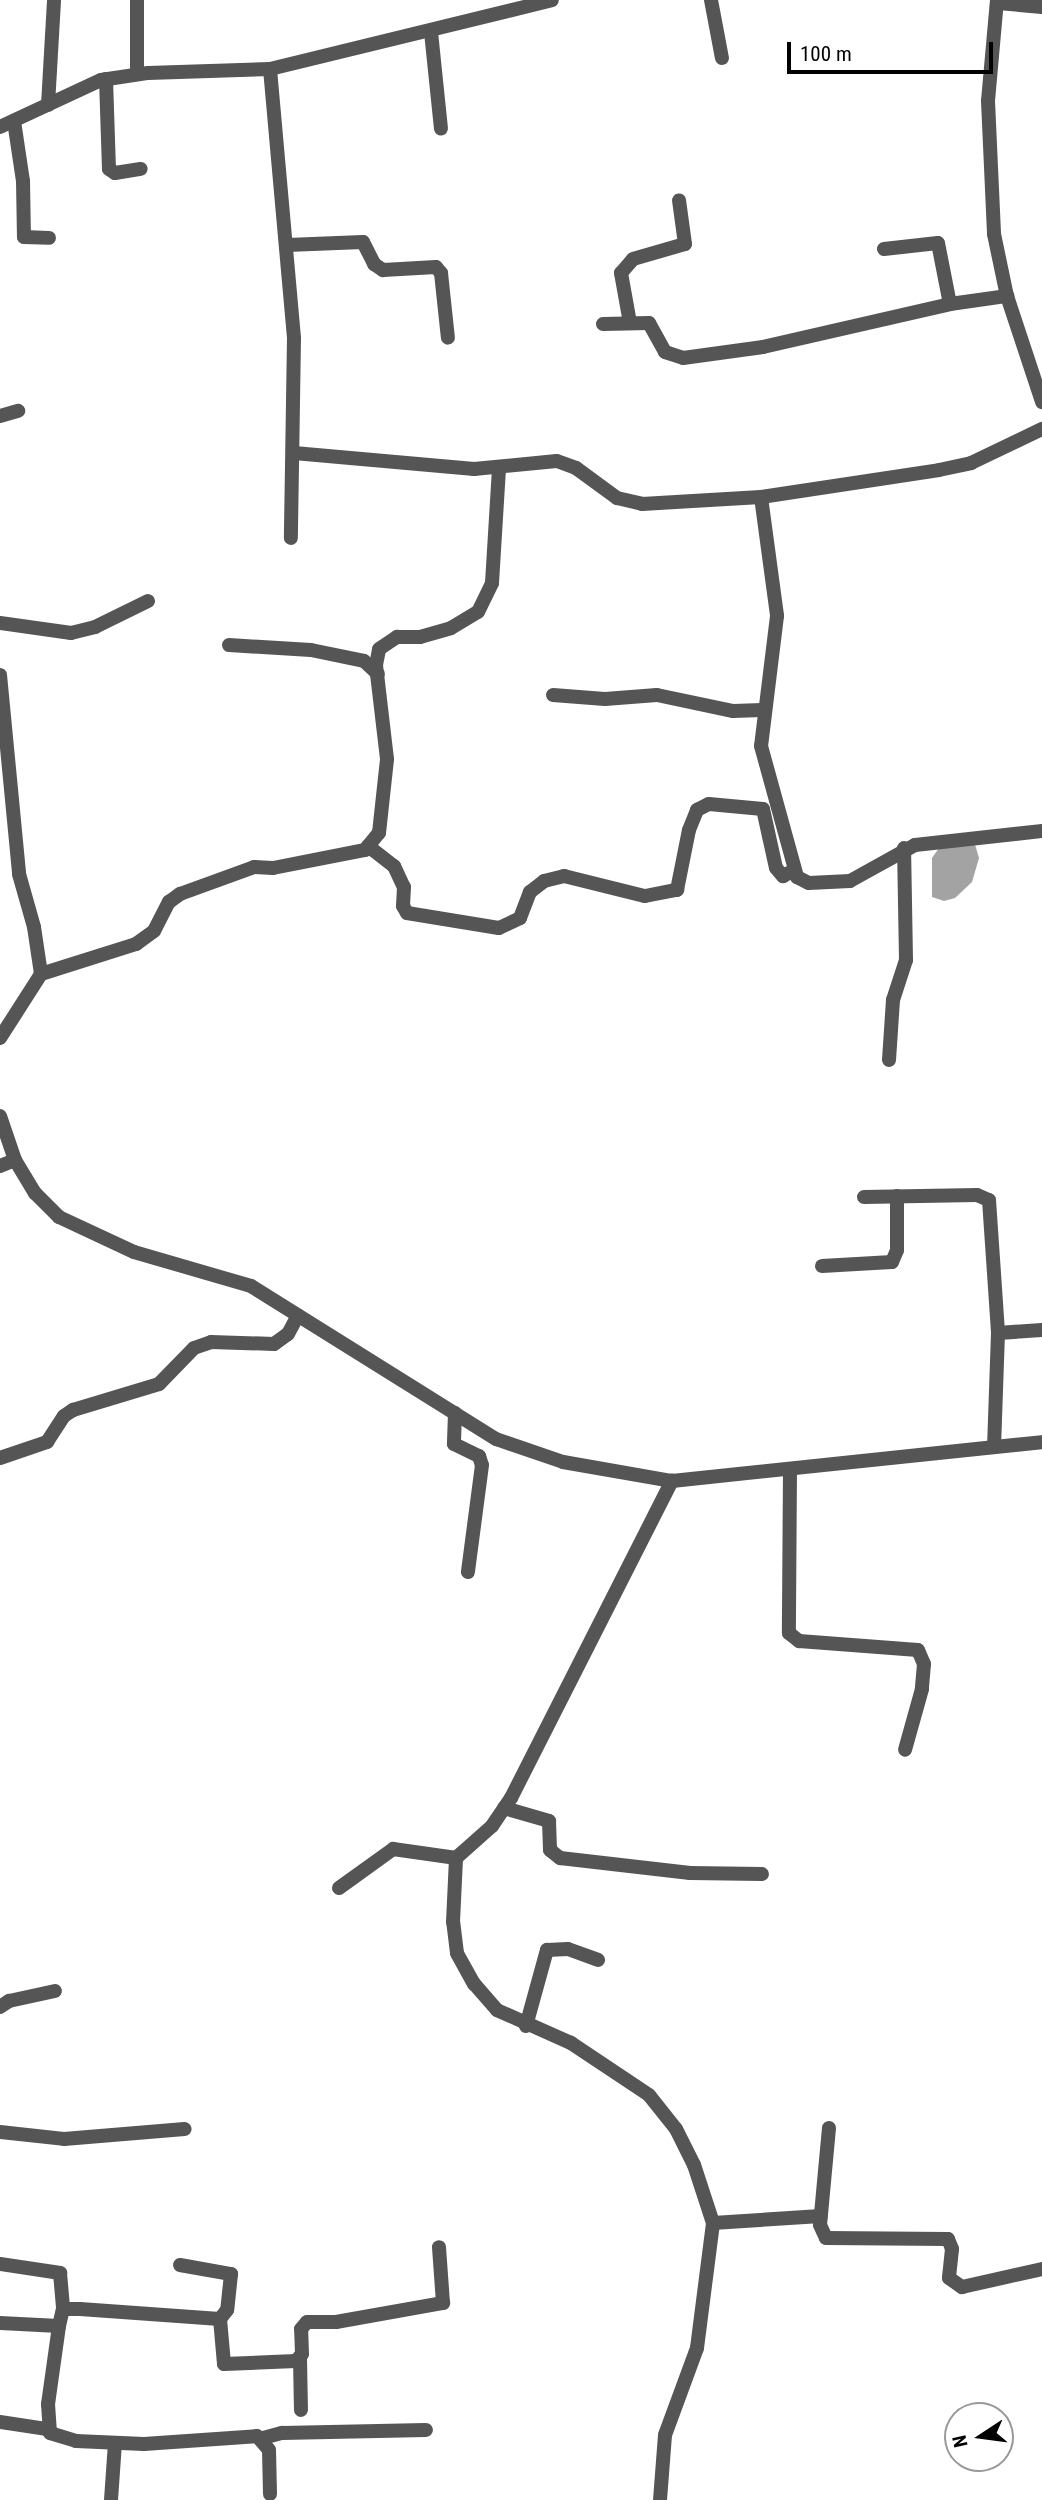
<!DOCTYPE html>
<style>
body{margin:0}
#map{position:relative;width:1042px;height:2500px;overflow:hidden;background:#fff;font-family:"Roboto Condensed",sans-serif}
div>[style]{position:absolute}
.water>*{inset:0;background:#a3a3a3}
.minor>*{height:14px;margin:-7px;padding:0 7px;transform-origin:7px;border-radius:7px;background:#555}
.tertiary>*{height:14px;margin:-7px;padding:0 7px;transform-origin:7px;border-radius:7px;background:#555}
span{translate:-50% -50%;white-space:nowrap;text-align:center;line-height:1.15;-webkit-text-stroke:5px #fff;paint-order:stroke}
.north{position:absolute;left:944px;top:2402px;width:70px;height:70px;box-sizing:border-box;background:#fff;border:2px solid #999;border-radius:50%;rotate:257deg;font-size:19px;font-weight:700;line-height:28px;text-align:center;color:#000}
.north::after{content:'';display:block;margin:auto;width:24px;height:32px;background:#000;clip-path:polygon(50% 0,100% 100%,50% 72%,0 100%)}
.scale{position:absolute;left:787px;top:42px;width:206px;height:32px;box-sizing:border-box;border:4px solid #000;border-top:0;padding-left:9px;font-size:21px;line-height:24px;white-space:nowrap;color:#000;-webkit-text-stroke:5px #fff;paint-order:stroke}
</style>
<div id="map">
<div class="water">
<div style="clip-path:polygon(974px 841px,979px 858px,972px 882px,955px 898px,944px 901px,932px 897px,932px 858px,939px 848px)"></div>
</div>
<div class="minor">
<div style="left:711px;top:0;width:59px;rotate:79.3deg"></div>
<div style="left:431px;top:32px;width:97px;rotate:84.1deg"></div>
<div style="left:270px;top:69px;width:270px;rotate:84.9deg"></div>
<div style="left:294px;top:338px;width:200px;rotate:90.9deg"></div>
<div style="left:137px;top:74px;width:74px;rotate:-90deg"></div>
<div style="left:106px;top:79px;width:90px;rotate:88.1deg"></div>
<div style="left:109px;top:169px;width:7px;rotate:34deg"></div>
<div style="left:115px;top:173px;width:26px;rotate:-9deg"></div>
<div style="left:48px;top:105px;width:105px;rotate:-86.7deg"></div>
<div style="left:14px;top:121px;width:61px;rotate:81.5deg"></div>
<div style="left:23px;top:181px;width:56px;rotate:89deg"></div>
<div style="left:24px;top:237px;width:25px;rotate:2deg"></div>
<div style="left:0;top:127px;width:111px;rotate:-25deg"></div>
<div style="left:101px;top:80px;width:48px;rotate:-8.5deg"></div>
<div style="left:148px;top:73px;width:122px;rotate:-1.9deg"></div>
<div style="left:270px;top:69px;width:290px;rotate:-13.7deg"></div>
<div style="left:287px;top:245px;width:76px;rotate:-2.3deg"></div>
<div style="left:363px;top:242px;width:25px;rotate:63deg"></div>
<div style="left:374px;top:264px;width:11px;rotate:34deg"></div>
<div style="left:383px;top:270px;width:53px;rotate:-3.2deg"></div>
<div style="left:436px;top:267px;width:8px;rotate:50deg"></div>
<div style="left:441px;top:273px;width:65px;rotate:83.9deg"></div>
<div style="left:884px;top:249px;width:54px;rotate:-6.3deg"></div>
<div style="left:938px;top:243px;width:62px;rotate:78.9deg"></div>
<div style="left:950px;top:304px;width:58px;rotate:-8deg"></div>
<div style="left:630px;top:323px;width:51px;rotate:-100.2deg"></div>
<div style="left:621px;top:273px;width:18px;rotate:-49deg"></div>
<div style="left:633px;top:259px;width:54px;rotate:-16.1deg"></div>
<div style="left:685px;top:244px;width:44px;rotate:-97.8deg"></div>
<div style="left:603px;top:324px;width:46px;rotate:-1.2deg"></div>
<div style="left:649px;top:323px;width:33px;rotate:61deg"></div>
<div style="left:665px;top:352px;width:19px;rotate:18deg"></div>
<div style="left:683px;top:358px;width:81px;rotate:-7.8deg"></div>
<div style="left:763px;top:347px;width:192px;rotate:-12.9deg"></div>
<div style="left:0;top:416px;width:19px;rotate:-16deg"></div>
<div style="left:294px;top:453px;width:181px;rotate:5.1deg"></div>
<div style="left:474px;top:469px;width:83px;rotate:-5.5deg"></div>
<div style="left:557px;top:461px;width:20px;rotate:20deg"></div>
<div style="left:576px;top:468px;width:51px;rotate:36.2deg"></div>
<div style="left:617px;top:498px;width:26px;rotate:13deg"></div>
<div style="left:642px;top:504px;width:119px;rotate:-3.4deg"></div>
<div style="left:761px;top:497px;width:180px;rotate:-8.6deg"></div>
<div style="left:939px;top:470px;width:33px;rotate:-12deg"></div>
<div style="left:971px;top:463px;width:79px;rotate:-25.6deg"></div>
<div style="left:761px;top:497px;width:120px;rotate:82.3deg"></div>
<div style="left:777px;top:616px;width:131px;rotate:97deg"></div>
<div style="left:761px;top:746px;width:136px;rotate:74.6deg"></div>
<div style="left:797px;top:877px;width:13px;rotate:27deg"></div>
<div style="left:809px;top:883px;width:41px;rotate:-2.8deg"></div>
<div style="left:850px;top:881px;width:74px;rotate:-29deg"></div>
<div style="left:915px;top:845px;width:128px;rotate:-6.3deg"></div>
<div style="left:0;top:623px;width:72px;rotate:8deg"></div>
<div style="left:71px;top:633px;width:25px;rotate:-14deg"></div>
<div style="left:95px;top:627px;width:59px;rotate:-26.1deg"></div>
<div style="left:229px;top:645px;width:82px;rotate:3.5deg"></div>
<div style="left:311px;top:650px;width:54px;rotate:11.7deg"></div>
<div style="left:364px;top:661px;width:19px;rotate:43deg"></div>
<div style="left:553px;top:695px;width:52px;rotate:4.4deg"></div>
<div style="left:605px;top:699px;width:52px;rotate:-4.4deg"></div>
<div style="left:657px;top:695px;width:78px;rotate:11.9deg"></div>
<div style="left:733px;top:711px;width:29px;rotate:-2deg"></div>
<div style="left:368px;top:846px;width:33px;rotate:38deg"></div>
<div style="left:394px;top:866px;width:23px;rotate:65deg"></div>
<div style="left:404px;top:887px;width:19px;rotate:93deg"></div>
<div style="left:403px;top:906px;width:8px;rotate:60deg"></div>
<div style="left:407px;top:913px;width:93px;rotate:9.3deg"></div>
<div style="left:499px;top:928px;width:23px;rotate:-25deg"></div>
<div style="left:520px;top:918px;width:28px;rotate:-69deg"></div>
<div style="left:530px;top:892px;width:18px;rotate:-38deg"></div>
<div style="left:544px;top:881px;width:21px;rotate:-14deg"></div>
<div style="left:564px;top:876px;width:83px;rotate:13.9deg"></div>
<div style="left:645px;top:896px;width:33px;rotate:-11deg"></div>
<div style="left:677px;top:890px;width:61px;rotate:-78.7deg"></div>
<div style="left:689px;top:830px;width:22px;rotate:-68deg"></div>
<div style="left:697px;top:810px;width:13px;rotate:-27deg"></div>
<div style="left:709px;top:804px;width:54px;rotate:5.3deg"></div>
<div style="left:763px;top:809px;width:60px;rotate:77.6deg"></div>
<div style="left:776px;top:868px;width:11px;rotate:49deg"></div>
<div style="left:783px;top:876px;width:11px;rotate:-27deg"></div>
<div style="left:41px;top:974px;width:100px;rotate:-17.5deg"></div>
<div style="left:136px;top:944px;width:22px;rotate:-36deg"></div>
<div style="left:154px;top:931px;width:33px;rotate:-63deg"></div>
<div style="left:169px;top:902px;width:14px;rotate:-36deg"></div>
<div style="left:180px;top:894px;width:79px;rotate:-20deg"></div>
<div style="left:254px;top:867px;width:19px;rotate:3deg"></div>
<div style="left:273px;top:868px;width:94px;rotate:-11.1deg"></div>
<div style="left:365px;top:850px;width:22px;rotate:-51deg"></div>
<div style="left:379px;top:833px;width:74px;rotate:-83.8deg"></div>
<div style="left:387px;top:759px;width:95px;rotate:-96.7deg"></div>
<div style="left:376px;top:665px;width:16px;rotate:-79deg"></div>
<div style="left:379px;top:649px;width:22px;rotate:-34deg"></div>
<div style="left:397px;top:637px;width:23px"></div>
<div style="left:420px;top:637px;width:32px;rotate:-16deg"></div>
<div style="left:451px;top:628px;width:31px;rotate:-31deg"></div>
<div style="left:478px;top:612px;width:32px;rotate:-64deg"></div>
<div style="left:492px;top:583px;width:115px;rotate:-86.5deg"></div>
<div style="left:889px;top:1060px;width:60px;rotate:-86.2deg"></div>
<div style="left:893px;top:1000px;width:42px;rotate:-72deg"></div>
<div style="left:906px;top:960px;width:112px;rotate:-91deg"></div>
<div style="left:0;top:1166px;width:16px;rotate:-22deg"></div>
<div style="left:864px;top:1197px;width:113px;rotate:-1deg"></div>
<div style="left:977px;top:1195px;width:13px;rotate:23deg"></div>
<div style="left:989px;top:1200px;width:133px;rotate:86.1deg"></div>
<div style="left:998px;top:1333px;width:114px;rotate:92deg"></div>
<div style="left:822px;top:1266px;width:70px;rotate:-3.3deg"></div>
<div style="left:892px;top:1262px;width:13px;rotate:-67deg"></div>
<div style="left:897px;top:1250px;width:54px;rotate:-90deg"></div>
<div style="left:998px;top:1333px;width:44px;rotate:-3.9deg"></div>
<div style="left:455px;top:1413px;width:31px;rotate:92deg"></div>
<div style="left:454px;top:1444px;width:28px;rotate:26deg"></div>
<div style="left:479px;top:1456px;width:9px;rotate:72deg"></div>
<div style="left:482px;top:1465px;width:108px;rotate:97.5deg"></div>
<div style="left:0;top:1458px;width:50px;rotate:-18.8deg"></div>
<div style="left:47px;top:1442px;width:31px;rotate:-57deg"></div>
<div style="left:64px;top:1416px;width:11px;rotate:-34deg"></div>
<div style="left:73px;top:1410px;width:90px;rotate:-16.8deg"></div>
<div style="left:159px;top:1384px;width:50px;rotate:-45.8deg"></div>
<div style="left:194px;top:1348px;width:18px;rotate:-19deg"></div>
<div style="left:211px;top:1342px;width:63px;rotate:1.8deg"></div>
<div style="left:274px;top:1344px;width:17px;rotate:-36deg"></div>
<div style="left:288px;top:1334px;width:21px;rotate:-62deg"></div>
<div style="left:790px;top:1470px;width:163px;rotate:90.4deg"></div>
<div style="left:789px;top:1633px;width:13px;rotate:39deg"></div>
<div style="left:799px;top:1641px;width:119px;rotate:4.3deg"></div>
<div style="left:918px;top:1650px;width:15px;rotate:67deg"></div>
<div style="left:924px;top:1664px;width:25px;rotate:95deg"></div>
<div style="left:922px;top:1689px;width:63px;rotate:105.6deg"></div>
<div style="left:504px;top:1808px;width:47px;rotate:16.1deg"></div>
<div style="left:549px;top:1821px;width:29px;rotate:88deg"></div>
<div style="left:550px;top:1850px;width:13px;rotate:39deg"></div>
<div style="left:560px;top:1858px;width:131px;rotate:6.6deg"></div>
<div style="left:690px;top:1873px;width:72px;rotate:0.8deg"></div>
<div style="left:339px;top:1888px;width:67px;rotate:-35.8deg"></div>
<div style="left:393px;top:1849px;width:64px;rotate:8.1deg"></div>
<div style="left:0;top:2007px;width:11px;rotate:-34deg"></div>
<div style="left:9px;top:2001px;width:47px;rotate:-12.3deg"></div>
<div style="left:526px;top:2026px;width:79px;rotate:-74.6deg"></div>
<div style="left:547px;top:1950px;width:21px;rotate:-3deg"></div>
<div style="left:568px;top:1949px;width:32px;rotate:20deg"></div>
<div style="left:829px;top:2128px;width:97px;rotate:95.3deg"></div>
<div style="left:820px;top:2225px;width:14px;rotate:65deg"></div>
<div style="left:826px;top:2238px;width:122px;rotate:0.5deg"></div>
<div style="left:948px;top:2239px;width:11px;rotate:68deg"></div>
<div style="left:952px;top:2249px;width:29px;rotate:96deg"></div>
<div style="left:949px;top:2278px;width:16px;rotate:35deg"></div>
<div style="left:962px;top:2287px;width:82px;rotate:-12.7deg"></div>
<div style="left:0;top:2132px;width:64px;rotate:6.2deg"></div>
<div style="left:64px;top:2139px;width:121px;rotate:-4.7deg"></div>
<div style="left:713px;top:2223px;width:108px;rotate:-3.7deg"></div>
<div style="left:0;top:2264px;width:61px;rotate:8.5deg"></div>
<div style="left:60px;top:2273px;width:36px;rotate:85deg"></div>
<div style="left:180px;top:2265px;width:52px;rotate:10deg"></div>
<div style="left:231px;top:2274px;width:36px;rotate:96deg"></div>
<div style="left:227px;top:2310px;width:11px;rotate:128deg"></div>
<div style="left:0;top:2323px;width:59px;rotate:2.9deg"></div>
<div style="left:59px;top:2326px;width:17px;rotate:-77deg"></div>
<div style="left:63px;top:2309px;width:17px"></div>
<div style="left:80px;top:2309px;width:140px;rotate:4.1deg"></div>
<div style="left:220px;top:2319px;width:45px;rotate:84.9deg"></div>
<div style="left:224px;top:2364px;width:72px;rotate:-2.4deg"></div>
<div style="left:296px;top:2361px;width:9px;rotate:-49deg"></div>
<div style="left:302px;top:2354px;width:25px;rotate:-92deg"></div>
<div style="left:301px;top:2329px;width:9px;rotate:-49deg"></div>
<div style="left:307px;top:2322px;width:29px"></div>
<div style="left:336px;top:2322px;width:109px;rotate:-10.1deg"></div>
<div style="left:443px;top:2303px;width:56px;rotate:-94.1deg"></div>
<div style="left:59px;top:2326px;width:79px;rotate:98deg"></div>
<div style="left:48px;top:2404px;width:29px;rotate:86deg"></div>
<div style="left:50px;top:2433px;width:27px;rotate:17deg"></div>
<div style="left:76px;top:2441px;width:68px;rotate:2.5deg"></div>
<div style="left:144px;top:2444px;width:113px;rotate:-4deg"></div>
<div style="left:257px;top:2436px;width:18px;rotate:49deg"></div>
<div style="left:269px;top:2450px;width:44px;rotate:88.7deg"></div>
<div style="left:300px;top:2359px;width:51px;rotate:88.9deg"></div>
<div style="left:0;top:2422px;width:48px;rotate:8.5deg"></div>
<div style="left:263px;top:2438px;width:20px;rotate:-15deg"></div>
<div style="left:282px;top:2433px;width:144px;rotate:-1.2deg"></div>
<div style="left:111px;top:2500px;width:57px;rotate:-86deg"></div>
<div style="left:660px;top:2500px;width:65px;rotate:-85.6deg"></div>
<div style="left:665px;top:2435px;width:93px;rotate:-69.8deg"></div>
<div style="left:697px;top:2348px;width:126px;rotate:-82.7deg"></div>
<div style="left:713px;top:2223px;width:61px;rotate:-108.1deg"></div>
<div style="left:694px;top:2165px;width:40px;rotate:-116.6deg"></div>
<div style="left:676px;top:2129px;width:43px;rotate:-128.5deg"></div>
<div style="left:649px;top:2095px;width:94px;rotate:-146.3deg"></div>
<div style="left:571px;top:2043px;width:81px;rotate:-156deg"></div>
<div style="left:497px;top:2010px;width:35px;rotate:-131deg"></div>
<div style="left:474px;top:1984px;width:35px;rotate:-119deg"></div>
<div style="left:457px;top:1953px;width:31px;rotate:-97deg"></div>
<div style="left:453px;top:1922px;width:64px;rotate:-87.3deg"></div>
<div style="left:456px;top:1858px;width:48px;rotate:-41.6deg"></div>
<div style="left:492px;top:1826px;width:34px;rotate:-56deg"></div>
<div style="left:511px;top:1798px;width:356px;rotate:-63.1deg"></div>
</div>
<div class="tertiary">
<div style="left:997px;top:0;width:101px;rotate:95.1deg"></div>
<div style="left:988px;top:101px;width:133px;rotate:87.4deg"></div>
<div style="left:994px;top:234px;width:63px;rotate:78.2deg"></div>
<div style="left:1007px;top:296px;width:112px;rotate:71.7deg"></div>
<div style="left:998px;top:3px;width:44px;rotate:5.2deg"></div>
<div style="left:0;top:675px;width:200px;rotate:84.5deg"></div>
<div style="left:19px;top:874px;width:55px;rotate:74.2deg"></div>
<div style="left:34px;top:927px;width:48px;rotate:81.5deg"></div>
<div style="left:41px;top:974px;width:76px;rotate:122.6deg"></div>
<div style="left:0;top:1116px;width:46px;rotate:71.2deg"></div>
<div style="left:15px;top:1160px;width:39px;rotate:59deg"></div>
<div style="left:35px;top:1193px;width:34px;rotate:45deg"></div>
<div style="left:59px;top:1217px;width:83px;rotate:25deg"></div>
<div style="left:134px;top:1252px;width:122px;rotate:16.2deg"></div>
<div style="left:251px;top:1286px;width:289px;rotate:32deg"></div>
<div style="left:496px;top:1439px;width:71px;rotate:18.9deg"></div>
<div style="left:563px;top:1462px;width:111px;rotate:9.9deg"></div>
<div style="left:672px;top:1481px;width:372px;rotate:-6deg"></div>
</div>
<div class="north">N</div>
<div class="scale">100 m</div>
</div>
